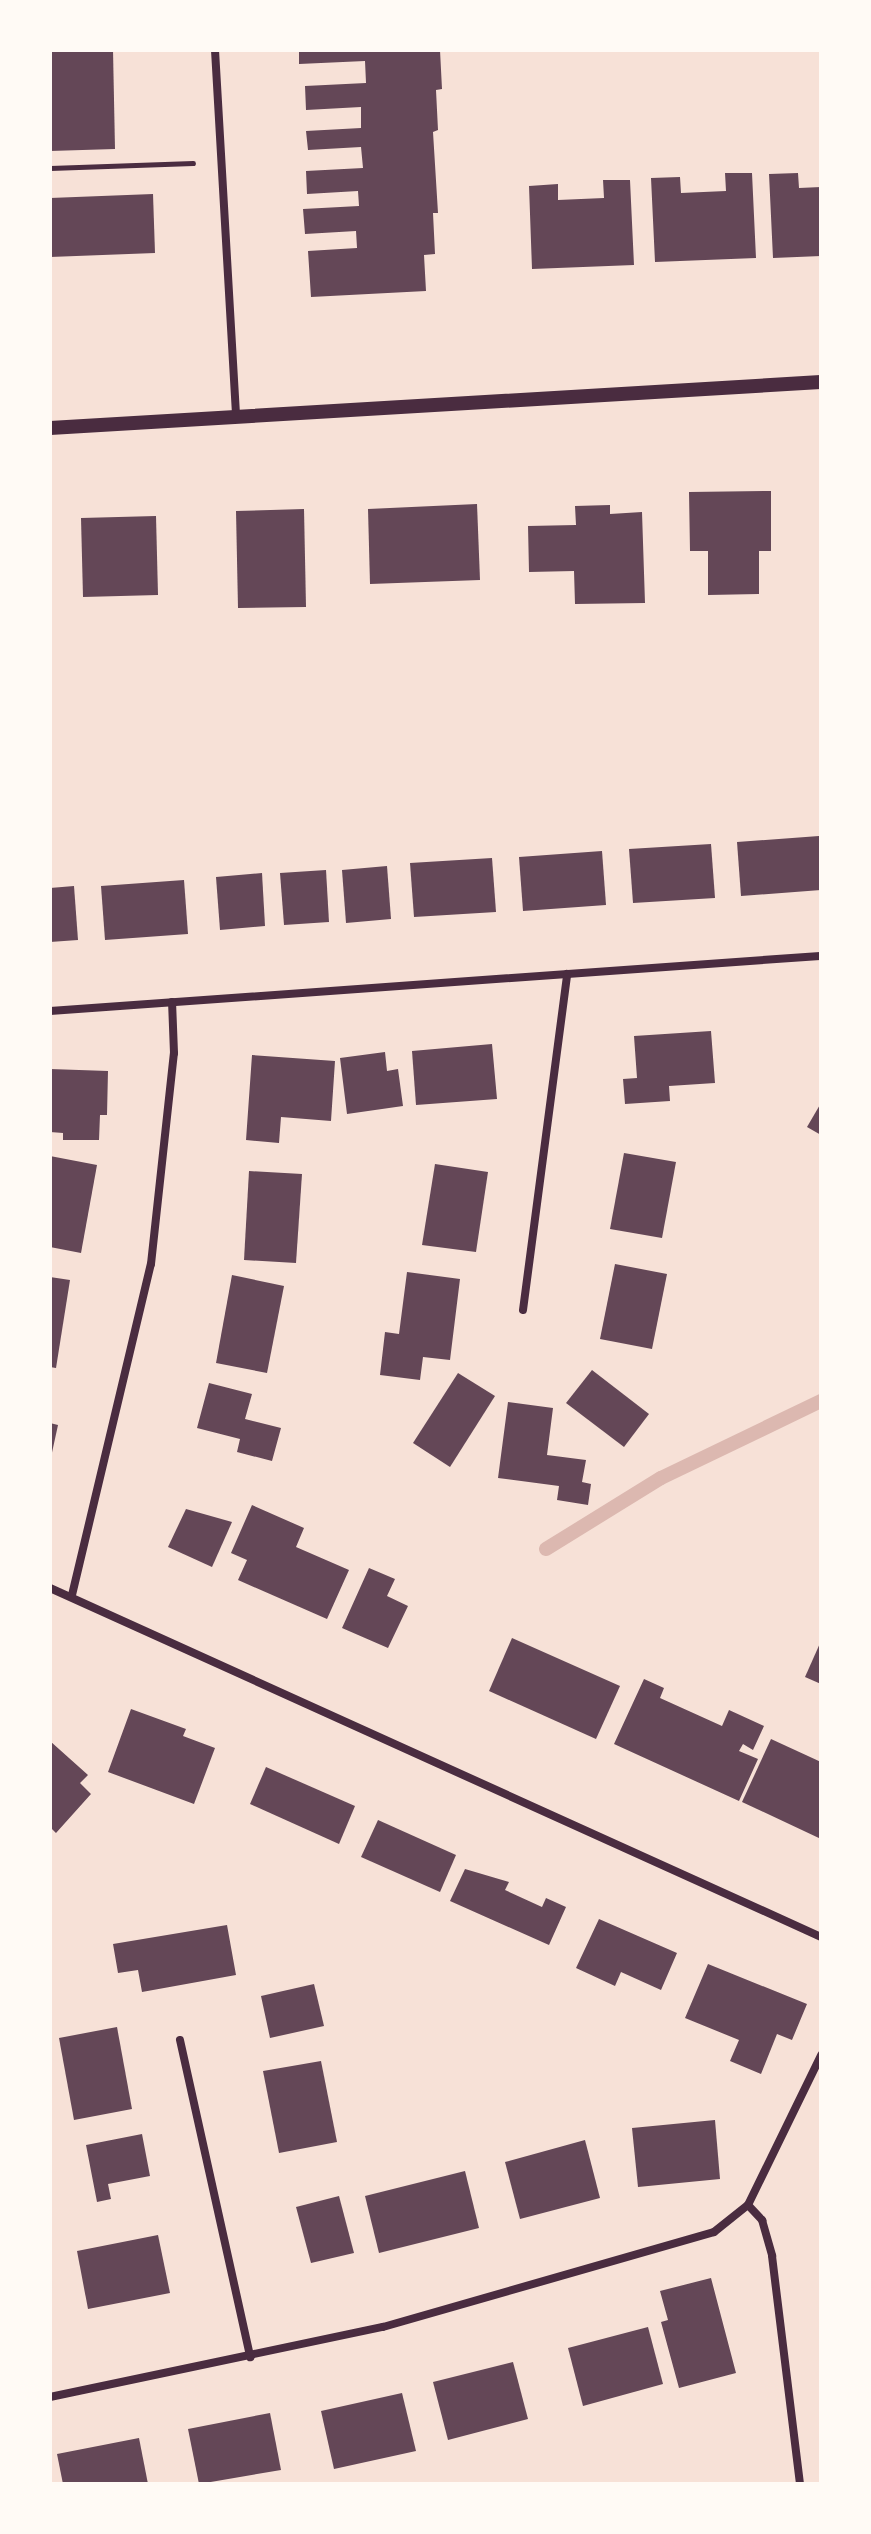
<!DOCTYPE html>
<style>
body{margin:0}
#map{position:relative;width:871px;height:2534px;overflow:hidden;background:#f7e1d7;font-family:Manrope,sans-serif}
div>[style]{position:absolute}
.stream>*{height:14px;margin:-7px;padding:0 7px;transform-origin:7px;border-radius:7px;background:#dcb8b0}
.building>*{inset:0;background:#644757}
.path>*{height:5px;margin:-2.5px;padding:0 2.5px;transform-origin:2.5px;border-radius:2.5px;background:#4a2c40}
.minor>*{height:8px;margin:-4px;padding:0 4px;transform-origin:4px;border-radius:4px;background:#4a2c40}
.tertiary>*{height:14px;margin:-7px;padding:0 7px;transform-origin:7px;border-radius:7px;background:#4a2c40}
span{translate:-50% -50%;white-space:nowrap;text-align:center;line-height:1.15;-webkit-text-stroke:7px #fffaf5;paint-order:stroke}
.frame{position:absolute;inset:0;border:52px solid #fffaf5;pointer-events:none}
</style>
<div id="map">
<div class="stream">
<div style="left:546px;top:1549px;width:135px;rotate:-31.7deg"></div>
<div style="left:661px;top:1478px;width:178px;rotate:-25.7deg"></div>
</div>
<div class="building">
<div style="clip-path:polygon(51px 50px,113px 50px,115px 149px,50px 151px)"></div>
<div style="clip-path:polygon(299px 50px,440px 50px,442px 89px,436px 90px,438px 130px,433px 132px,438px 213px,433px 213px,435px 254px,424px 255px,426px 291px,311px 297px,308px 251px,357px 248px,356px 231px,305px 234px,303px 209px,359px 206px,358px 191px,307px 194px,306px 171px,363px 168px,361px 147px,308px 150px,306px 131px,361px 128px,361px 107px,306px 110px,305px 86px,366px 83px,365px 61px,299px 64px)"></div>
<div style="clip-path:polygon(725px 173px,752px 173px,756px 258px,655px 262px,651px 178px,680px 177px,681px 193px,726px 191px)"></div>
<div style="clip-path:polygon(798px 173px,799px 188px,821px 187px,821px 256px,773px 258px,769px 174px)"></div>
<div style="clip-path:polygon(603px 180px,630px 180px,634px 265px,532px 269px,529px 186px,558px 184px,558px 200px,604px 198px)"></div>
<div style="clip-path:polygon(153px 194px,155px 253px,50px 257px,50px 198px)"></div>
<div style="clip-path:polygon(771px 491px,771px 551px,759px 551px,759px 594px,708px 595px,708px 551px,690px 551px,689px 492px)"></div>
<div style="clip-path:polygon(477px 504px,480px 580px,370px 584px,368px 509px)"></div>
<div style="clip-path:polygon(610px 505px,610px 514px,642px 512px,645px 603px,575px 604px,574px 571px,529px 572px,528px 526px,576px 525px,575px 506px)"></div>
<div style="clip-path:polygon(304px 509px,306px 607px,238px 608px,236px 511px)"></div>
<div style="clip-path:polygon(156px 516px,158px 595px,83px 597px,81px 518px)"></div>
<div style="clip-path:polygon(819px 836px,821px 890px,741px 896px,737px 842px)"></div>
<div style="clip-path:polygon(711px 844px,715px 898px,633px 903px,629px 849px)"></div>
<div style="clip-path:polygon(602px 851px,606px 905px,523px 911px,519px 857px)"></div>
<div style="clip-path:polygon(492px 858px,496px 912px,414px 917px,410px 863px)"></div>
<div style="clip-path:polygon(387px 866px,391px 919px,346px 923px,342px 870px)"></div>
<div style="clip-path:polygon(326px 870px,329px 922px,284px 925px,280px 873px)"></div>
<div style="clip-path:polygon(262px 873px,265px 926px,220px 930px,216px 877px)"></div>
<div style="clip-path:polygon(184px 880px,188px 934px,105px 940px,101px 886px)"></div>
<div style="clip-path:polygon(74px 886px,78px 940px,50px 942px,50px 888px)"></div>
<div style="clip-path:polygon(711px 1031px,715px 1083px,669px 1086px,670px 1101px,625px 1104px,623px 1079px,637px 1078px,634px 1036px)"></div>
<div style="clip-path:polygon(492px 1044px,497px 1099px,416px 1105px,412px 1051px)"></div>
<div style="clip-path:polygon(385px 1052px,387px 1071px,398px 1069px,403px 1106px,347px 1114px,340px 1058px)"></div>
<div style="clip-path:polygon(252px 1055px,335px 1061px,331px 1121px,281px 1117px,279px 1143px,246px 1140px)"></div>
<div style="clip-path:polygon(50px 1069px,108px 1071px,107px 1115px,100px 1115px,99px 1140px,63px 1140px,63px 1133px,50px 1132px)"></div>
<div style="clip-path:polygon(821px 1103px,821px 1135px,807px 1127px)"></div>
<div style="clip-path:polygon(624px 1153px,676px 1162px,662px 1238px,610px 1229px)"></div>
<div style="clip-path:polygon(50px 1156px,97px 1165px,81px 1253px,50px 1247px)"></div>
<div style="clip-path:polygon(435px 1164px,488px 1172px,476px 1252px,422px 1245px)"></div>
<div style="clip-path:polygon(249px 1171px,302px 1174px,296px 1263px,244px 1260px)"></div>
<div style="clip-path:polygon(615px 1264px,667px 1274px,652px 1349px,600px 1339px)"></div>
<div style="clip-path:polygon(407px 1272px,460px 1279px,450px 1360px,423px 1357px,420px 1380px,380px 1375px,385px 1332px,399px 1334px)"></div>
<div style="clip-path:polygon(232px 1275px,284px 1286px,267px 1373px,216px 1363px)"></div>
<div style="clip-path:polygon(50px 1277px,70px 1280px,56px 1368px,50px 1367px)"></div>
<div style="clip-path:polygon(592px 1370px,649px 1414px,624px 1447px,566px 1403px)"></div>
<div style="clip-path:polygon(458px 1373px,495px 1396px,450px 1467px,413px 1443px)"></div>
<div style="clip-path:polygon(209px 1383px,252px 1394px,245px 1419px,281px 1428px,272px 1461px,237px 1452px,240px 1439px,197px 1428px)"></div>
<div style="clip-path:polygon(508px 1402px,553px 1408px,547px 1455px,586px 1460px,582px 1482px,591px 1484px,588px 1505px,557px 1500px,559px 1486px,498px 1478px)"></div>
<div style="clip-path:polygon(50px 1423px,58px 1425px,51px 1457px,50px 1457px)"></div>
<div style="clip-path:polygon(252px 1505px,304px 1528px,296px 1547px,349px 1570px,327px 1619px,238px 1580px,247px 1560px,231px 1553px)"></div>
<div style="clip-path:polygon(186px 1509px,232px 1522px,212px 1567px,168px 1547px)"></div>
<div style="clip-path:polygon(369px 1568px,395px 1579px,387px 1596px,408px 1606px,388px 1648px,342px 1628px)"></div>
<div style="clip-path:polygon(512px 1638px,620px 1686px,596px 1739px,489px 1691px)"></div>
<div style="clip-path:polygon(821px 1641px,821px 1684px,805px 1677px)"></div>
<div style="clip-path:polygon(644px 1679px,664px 1688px,660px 1698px,722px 1726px,729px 1710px,764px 1726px,753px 1750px,743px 1744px,739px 1751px,758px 1759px,739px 1801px,614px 1744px)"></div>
<div style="clip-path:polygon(131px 1709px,186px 1729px,183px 1736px,215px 1748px,194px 1804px,108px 1772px)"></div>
<div style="clip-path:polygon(771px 1739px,821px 1762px,821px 1839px,742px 1802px)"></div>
<div style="clip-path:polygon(50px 1741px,88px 1775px,80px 1783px,91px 1794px,56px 1833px,50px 1827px)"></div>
<div style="clip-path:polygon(266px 1767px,355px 1806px,339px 1844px,250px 1804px)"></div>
<div style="clip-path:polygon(378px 1820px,456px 1855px,440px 1892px,361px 1857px)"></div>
<div style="clip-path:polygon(465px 1869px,509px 1882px,505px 1890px,542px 1907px,546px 1898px,566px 1907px,549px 1945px,450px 1901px)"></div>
<div style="clip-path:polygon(599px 1919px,677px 1953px,661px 1990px,621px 1972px,615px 1986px,576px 1968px)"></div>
<div style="clip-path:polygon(227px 1925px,236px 1975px,142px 1992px,138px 1970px,118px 1973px,113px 1944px)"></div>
<div style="clip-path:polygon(708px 1964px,807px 2004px,792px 2040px,777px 2034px,761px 2074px,730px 2061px,739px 2040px,685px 2018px)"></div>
<div style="clip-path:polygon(314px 1984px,324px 2026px,270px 2038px,261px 1996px)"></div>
<div style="clip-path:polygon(117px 2027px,132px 2109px,74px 2120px,59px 2038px)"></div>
<div style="clip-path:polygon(321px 2061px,337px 2142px,279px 2153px,263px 2071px)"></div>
<div style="clip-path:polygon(715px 2120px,720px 2179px,638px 2187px,632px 2128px)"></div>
<div style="clip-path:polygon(142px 2134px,150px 2176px,108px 2184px,111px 2199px,97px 2202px,86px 2145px)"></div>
<div style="clip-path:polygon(585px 2140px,600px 2198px,520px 2219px,505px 2162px)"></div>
<div style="clip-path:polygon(465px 2171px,479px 2228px,379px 2253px,365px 2196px)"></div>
<div style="clip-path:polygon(339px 2196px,354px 2253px,311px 2263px,296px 2207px)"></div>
<div style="clip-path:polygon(158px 2235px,170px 2293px,88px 2309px,77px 2251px)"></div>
<div style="clip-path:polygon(711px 2278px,736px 2373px,679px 2388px,661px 2322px,668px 2320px,660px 2291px)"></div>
<div style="clip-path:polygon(648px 2327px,663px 2384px,583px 2406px,568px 2348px)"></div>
<div style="clip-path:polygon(513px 2362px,528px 2419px,448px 2440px,433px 2382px)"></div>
<div style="clip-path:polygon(402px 2393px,416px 2451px,334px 2469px,321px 2411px)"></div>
<div style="clip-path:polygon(270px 2413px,281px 2470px,199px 2484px,188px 2429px)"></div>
<div style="clip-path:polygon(139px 2438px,148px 2484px,63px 2484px,57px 2454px)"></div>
</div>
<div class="path">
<div style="left:50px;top:168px;width:143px;rotate:-2deg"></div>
</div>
<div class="minor">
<div style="left:215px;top:50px;width:367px;rotate:86.7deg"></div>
<div style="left:50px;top:1011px;width:772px;rotate:-4.09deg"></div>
<div style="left:523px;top:1310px;width:339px;rotate:-82.5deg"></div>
<div style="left:50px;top:1588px;width:846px;rotate:24.35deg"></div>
<div style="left:72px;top:1595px;width:340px;rotate:-76.6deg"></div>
<div style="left:151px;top:1264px;width:212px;rotate:-83.8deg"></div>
<div style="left:174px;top:1053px;width:51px;rotate:-92.2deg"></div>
<div style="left:180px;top:2040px;width:325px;rotate:77.5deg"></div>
<div style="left:748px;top:2205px;width:21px;rotate:47deg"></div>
<div style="left:762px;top:2220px;width:37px;rotate:74deg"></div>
<div style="left:772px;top:2256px;width:230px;rotate:83deg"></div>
<div style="left:50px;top:2397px;width:340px;rotate:-11.9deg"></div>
<div style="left:383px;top:2327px;width:344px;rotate:-16deg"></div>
<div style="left:714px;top:2232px;width:43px;rotate:-38.5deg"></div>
<div style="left:748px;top:2205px;width:167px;rotate:-64deg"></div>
</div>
<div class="tertiary">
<div style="left:50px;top:428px;width:772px;rotate:-3.41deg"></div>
</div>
<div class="frame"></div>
</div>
